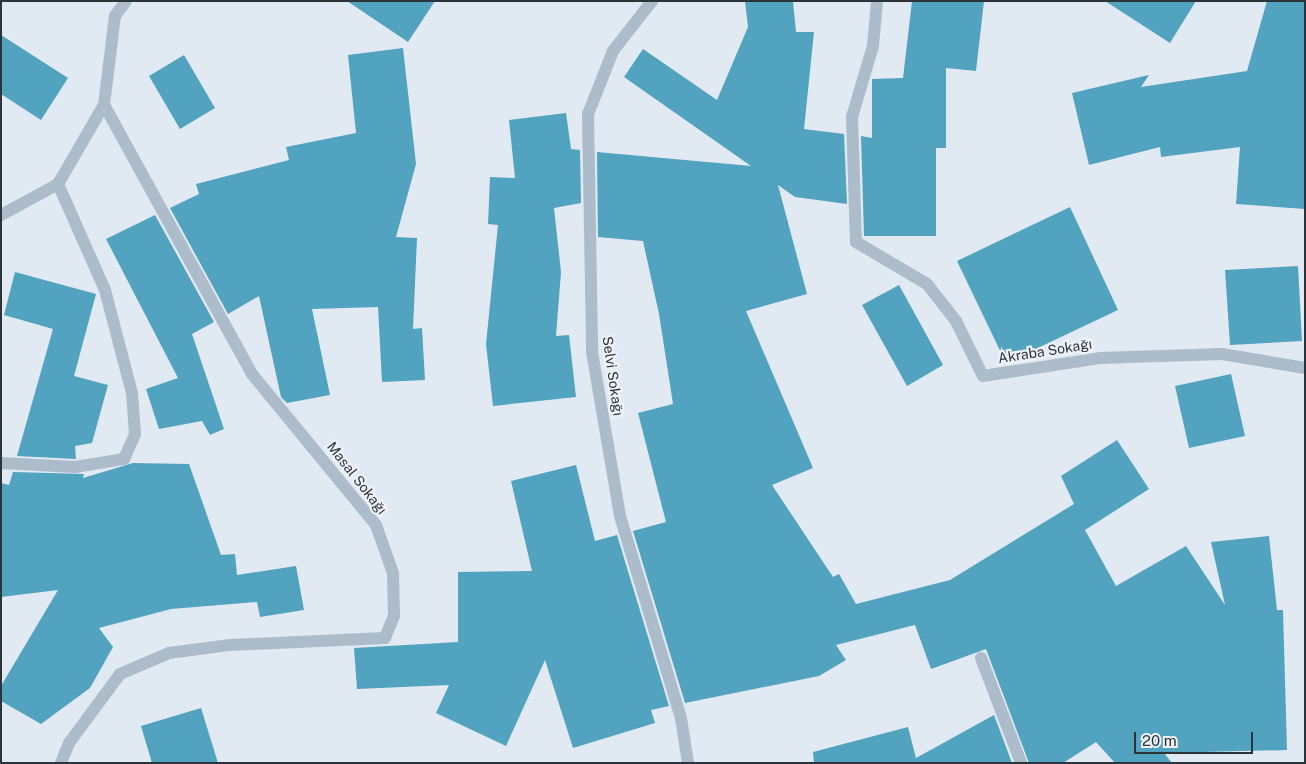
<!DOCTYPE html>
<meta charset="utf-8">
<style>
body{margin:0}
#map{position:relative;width:1306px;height:764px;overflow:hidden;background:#e1e9f2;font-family:"Public Sans",sans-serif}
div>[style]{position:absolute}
.building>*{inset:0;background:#52a3c0}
.minor>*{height:12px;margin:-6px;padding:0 6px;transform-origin:6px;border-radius:6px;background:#adbcca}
span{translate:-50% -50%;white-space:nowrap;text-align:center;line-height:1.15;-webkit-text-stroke:4.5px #eef3fa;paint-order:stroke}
.street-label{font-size:14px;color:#2b3539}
.frame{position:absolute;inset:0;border:2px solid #2b3539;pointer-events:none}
.scale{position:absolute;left:1134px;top:732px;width:119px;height:22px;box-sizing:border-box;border:2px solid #2b3539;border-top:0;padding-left:6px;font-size:15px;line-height:18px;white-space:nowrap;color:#2b3539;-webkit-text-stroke:4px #eef3fa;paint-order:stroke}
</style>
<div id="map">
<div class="building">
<div style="clip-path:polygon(347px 1px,435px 1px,408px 42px)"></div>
<div style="clip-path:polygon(745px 1px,793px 1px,796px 32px,814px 32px,804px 129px,844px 134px,847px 204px,795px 197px,778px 185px,807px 294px,746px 311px,813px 468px,772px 485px,833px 577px,839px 574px,856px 604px,950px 580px,1074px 504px,1061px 476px,1117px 440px,1149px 489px,1085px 530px,1116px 586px,1186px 546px,1225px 605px,1211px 542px,1269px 536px,1277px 610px,1283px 610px,1287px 750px,1164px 753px,1172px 763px,1115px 763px,1096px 742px,1063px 763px,1029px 763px,986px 649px,931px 669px,915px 625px,836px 645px,846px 660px,819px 676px,685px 703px,633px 531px,666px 522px,638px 413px,673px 404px,659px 314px,643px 241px,598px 237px,597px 152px,751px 166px,624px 77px,643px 49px,717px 100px,748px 27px)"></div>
<div style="clip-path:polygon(912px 1px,984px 1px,976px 71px,946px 68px,946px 148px,936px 148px,936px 236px,864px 236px,861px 136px,872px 138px,872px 79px,903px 78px)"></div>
<div style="clip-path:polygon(1105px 1px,1196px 1px,1170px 43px)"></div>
<div style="clip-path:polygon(1267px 1px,1305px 1px,1305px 209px,1236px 204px,1240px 147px,1161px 157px,1160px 147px,1089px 165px,1072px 93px,1149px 75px,1141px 87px,1247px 71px)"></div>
<div style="clip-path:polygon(1px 35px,68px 78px,41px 120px,1px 94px)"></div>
<div style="clip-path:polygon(403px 48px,416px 164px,396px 237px,417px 238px,413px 329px,422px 328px,425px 380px,382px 382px,378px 307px,312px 309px,330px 395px,287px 403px,281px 397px,259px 296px,228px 314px,170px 208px,199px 194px,196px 184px,289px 160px,286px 147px,356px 133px,348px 55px)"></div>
<div style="clip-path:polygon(184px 55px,215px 108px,180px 129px,149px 76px)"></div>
<div style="clip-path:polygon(566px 113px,571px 149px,580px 150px,581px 203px,554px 208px,561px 272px,556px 336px,569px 335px,576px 397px,493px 406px,486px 344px,498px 225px,488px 224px,490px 177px,515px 178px,509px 120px)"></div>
<div style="clip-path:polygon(1070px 207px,1118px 310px,1006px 363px,957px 261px)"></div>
<div style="clip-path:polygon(155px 215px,214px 322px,192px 334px,224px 429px,210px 435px,202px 421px,159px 429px,146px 389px,178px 378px,106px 239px)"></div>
<div style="clip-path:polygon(1298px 266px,1302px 341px,1230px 345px,1225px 270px)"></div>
<div style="clip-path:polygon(15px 272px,96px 294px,74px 376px,108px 385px,92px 443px,75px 446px,76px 459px,17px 456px,53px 329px,4px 315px)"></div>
<div style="clip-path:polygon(899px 285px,943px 365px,907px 386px,862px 305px)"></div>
<div style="clip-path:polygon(1231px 374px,1245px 436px,1189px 448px,1175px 386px)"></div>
<div style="clip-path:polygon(133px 463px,189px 464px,221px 555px,235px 554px,237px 575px,296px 566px,304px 610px,260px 617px,257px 602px,171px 609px,99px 628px,113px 647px,90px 688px,41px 724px,1px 701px,1px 686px,58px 590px,1px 597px,1px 483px,9px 485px,13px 472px,84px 474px,83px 478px)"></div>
<div style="clip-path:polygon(576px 465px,595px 541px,617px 535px,669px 706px,651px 710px,655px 723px,573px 748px,545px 660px,506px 746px,436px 713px,449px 685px,357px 689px,354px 648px,458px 642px,458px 572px,532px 571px,511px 481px)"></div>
<div style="clip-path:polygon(201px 708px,218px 763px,152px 763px,141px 726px)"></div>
<div style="clip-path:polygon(994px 715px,1012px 763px,814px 763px,813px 752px,908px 727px,916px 758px)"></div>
</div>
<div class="minor">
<div style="left:652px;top:1px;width:63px;rotate:128deg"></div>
<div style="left:613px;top:51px;width:68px;rotate:111.6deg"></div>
<div style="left:588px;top:114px;width:238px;rotate:89deg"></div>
<div style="left:592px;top:352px;width:166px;rotate:80.3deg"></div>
<div style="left:620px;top:516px;width:211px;rotate:73.2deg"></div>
<div style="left:681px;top:718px;width:46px;rotate:81.2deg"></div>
<div style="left:877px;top:1px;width:45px;rotate:95.1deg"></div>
<div style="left:873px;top:46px;width:74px;rotate:106.5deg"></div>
<div style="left:852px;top:117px;width:125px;rotate:88.2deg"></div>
<div style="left:856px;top:242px;width:82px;rotate:30.6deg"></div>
<div style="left:927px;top:284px;width:47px;rotate:51.9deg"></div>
<div style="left:956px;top:321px;width:61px;rotate:63.9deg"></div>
<div style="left:983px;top:376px;width:118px;rotate:-8.7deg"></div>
<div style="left:1100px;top:358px;width:122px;rotate:-1.9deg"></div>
<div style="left:1222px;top:354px;width:84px;rotate:9.6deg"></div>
<div style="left:1px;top:215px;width:65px;rotate:-28.5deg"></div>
<div style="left:58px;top:184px;width:91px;rotate:-59.8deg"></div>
<div style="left:104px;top:105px;width:90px;rotate:-83deg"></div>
<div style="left:115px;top:16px;width:19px;rotate:-54deg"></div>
<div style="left:1px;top:463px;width:74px;rotate:3.1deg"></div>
<div style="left:75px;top:467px;width:50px;rotate:-9.3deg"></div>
<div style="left:124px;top:459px;width:27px;rotate:-66deg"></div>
<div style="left:135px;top:434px;width:41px;rotate:-94.2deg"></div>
<div style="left:132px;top:393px;width:106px;rotate:-104.7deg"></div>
<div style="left:105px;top:290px;width:116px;rotate:-113.9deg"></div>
<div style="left:981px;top:658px;width:112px;rotate:69.1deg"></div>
<div style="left:61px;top:763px;width:22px;rotate:-68deg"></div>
<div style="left:69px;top:743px;width:86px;rotate:-53.5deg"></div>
<div style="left:120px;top:674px;width:53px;rotate:-23.2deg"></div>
<div style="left:169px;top:653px;width:62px;rotate:-7.5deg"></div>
<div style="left:230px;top:645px;width:155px;rotate:-2.6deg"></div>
<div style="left:385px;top:638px;width:24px;rotate:-68deg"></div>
<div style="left:394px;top:616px;width:43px;rotate:-91.3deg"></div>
<div style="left:393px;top:573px;width:51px;rotate:-109.5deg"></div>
<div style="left:376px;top:525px;width:195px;rotate:-129.4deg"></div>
<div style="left:252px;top:374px;width:307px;rotate:-118.8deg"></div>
</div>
<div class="street-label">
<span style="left:1045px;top:351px;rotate:-9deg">Akraba Sokağı</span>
<span style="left:613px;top:376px;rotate:82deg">Selvi Sokağı</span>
<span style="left:357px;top:478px;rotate:52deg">Masal Sokağı</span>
</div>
<div class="frame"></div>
<div class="scale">20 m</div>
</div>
